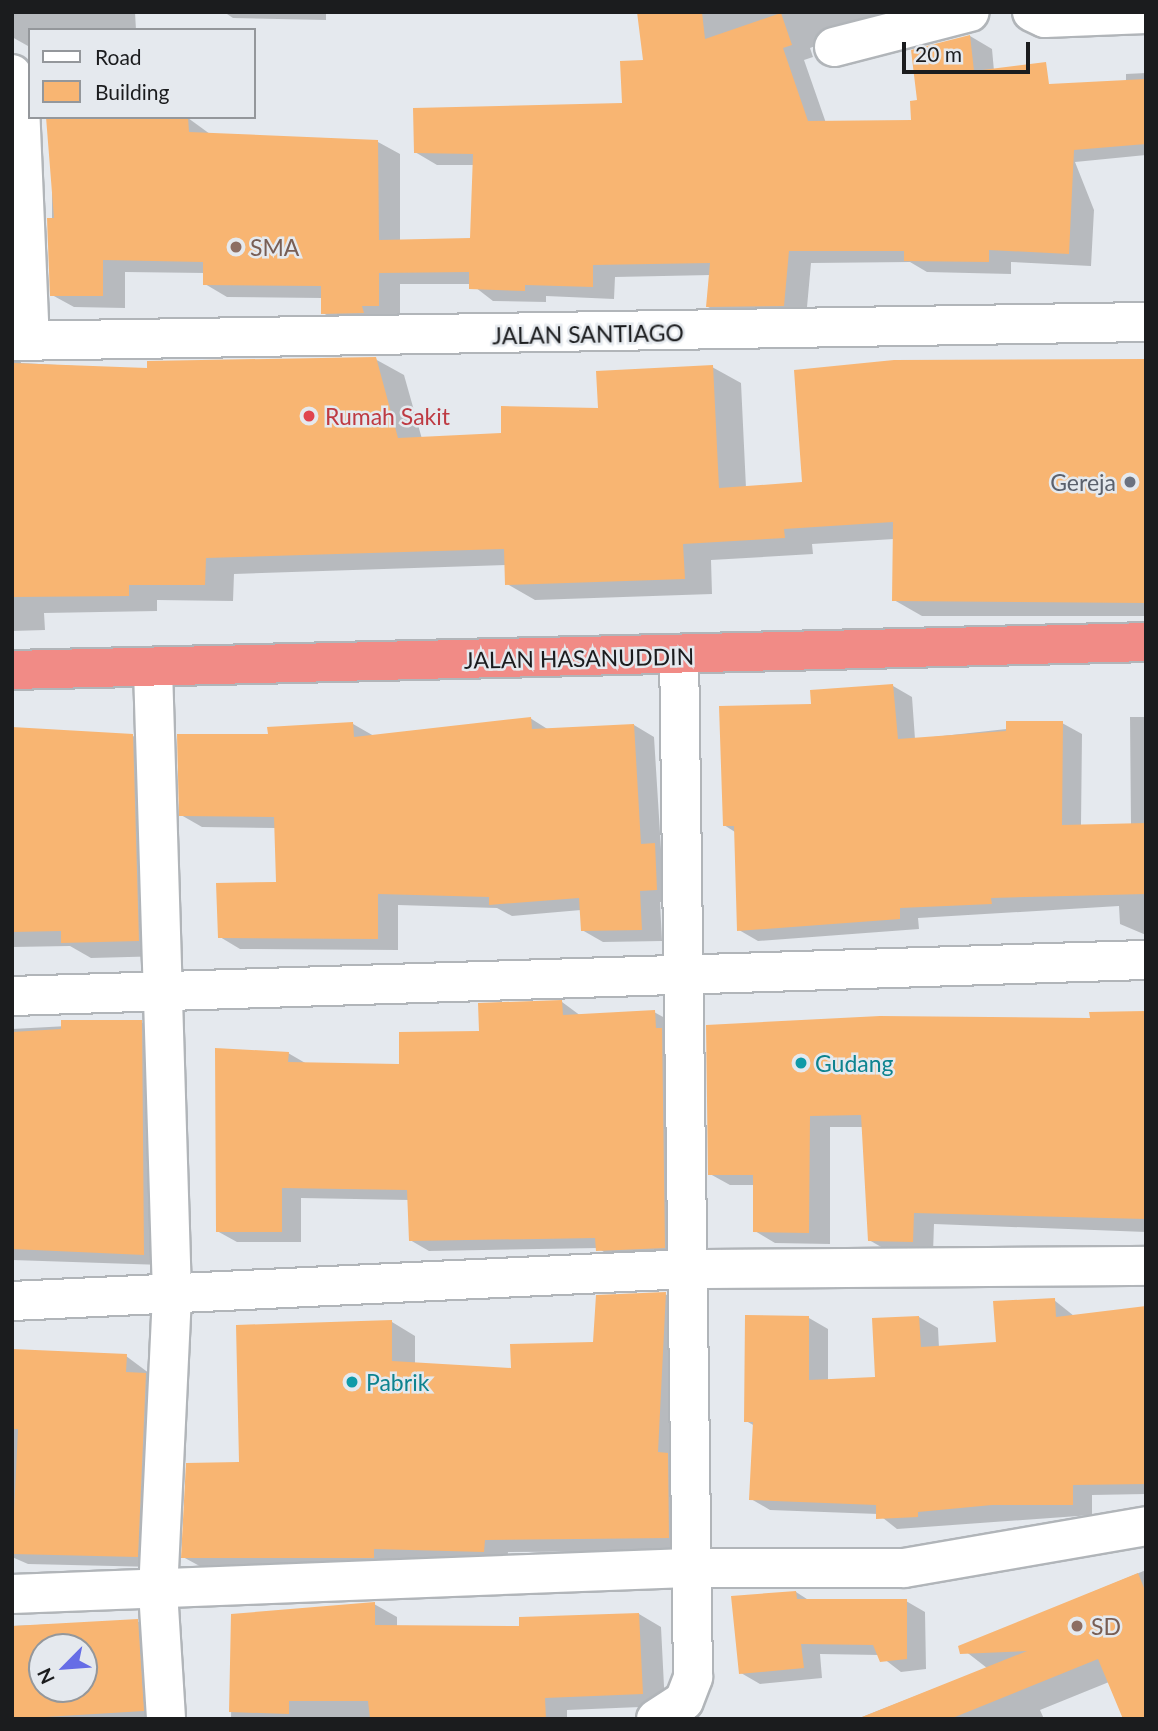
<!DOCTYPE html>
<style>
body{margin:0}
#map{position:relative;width:1158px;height:1731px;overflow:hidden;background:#e5e9ee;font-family:Lato,sans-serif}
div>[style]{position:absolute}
.shadow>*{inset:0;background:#0003}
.building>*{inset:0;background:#f8b572}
.roads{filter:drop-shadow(2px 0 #b1b5b9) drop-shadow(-2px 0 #b1b5b9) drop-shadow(0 2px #b1b5b9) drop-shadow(0 -2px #b1b5b9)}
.street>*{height:38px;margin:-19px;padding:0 19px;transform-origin:19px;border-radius:19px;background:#fff}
.highway>*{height:38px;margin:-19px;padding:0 19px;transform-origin:19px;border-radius:19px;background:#f18b86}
.dots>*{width:19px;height:19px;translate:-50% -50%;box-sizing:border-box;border:4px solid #e5e9ee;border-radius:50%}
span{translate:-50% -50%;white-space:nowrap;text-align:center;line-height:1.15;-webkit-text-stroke:5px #e5e9ee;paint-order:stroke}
.education-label{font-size:23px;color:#785e54}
.left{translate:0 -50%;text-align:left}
.street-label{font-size:23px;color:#1b1c1e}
.health-label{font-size:23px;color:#be3a42}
.worship-label{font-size:23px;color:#5b616d}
.right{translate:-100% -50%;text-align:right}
.culture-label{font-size:23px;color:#0d838f}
.frame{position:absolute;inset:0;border:14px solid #1b1c1e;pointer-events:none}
.legend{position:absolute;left:28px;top:28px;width:228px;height:91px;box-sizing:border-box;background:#e5e9ee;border:2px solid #94979b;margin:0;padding:9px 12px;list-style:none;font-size:21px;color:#1b1c1e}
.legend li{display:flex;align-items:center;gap:14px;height:35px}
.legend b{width:35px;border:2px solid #94979b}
.north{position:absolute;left:28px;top:1633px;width:70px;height:70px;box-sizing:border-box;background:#e5e9ee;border:2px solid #94979b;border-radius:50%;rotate:245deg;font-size:19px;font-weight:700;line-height:28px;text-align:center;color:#1b1c1e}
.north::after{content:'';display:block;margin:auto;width:24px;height:32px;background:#666de6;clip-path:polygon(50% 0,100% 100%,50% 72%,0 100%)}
.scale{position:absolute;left:902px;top:42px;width:128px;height:32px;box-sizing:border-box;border:4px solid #1b1c1e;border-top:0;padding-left:9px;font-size:21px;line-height:24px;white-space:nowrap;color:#1b1c1e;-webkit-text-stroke:5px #e5e9ee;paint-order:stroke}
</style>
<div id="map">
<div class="shadow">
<div style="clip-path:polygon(12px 12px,135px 12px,136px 30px,30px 30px,28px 46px,12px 37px)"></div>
<div style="clip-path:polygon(224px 12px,326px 12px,326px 20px,233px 18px)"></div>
<div style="clip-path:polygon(638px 12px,905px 12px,810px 48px,813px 57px,804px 60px,826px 123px,913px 121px,919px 102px,970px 36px,992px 49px,994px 71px,1055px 112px,1126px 81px,1126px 74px,1146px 73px,1146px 155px,1075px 162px,1094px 210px,1091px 266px,1011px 262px,1011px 274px,927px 272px,910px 262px,811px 263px,806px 318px,730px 319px,708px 307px,711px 275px,615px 277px,614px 299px,546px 296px,546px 302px,493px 301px,471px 284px,400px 284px,400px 318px,345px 326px,323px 313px,322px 298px,227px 297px,205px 284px,205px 273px,125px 272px,125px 308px,74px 307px,52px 295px,52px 117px,188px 118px,210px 134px,378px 142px,400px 154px,400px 241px,472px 240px,474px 165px,437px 165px,415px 152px,624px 105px,645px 62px)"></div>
<div style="clip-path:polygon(12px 222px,21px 363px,148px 370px,375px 359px,404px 375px,422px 439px,502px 435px,600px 410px,712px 367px,741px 383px,746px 488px,804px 484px,1146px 360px,1146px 616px,922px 616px,894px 600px,894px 539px,812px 544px,813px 554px,711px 560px,712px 594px,535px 600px,507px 584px,506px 565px,234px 574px,233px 601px,157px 600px,157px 611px,44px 613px,45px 630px,12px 631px)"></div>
<div style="clip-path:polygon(893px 686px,912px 697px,915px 739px,1062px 723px,1082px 734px,1081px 826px,1131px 825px,1130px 717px,1146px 717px,1146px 935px,1120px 924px,1119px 906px,918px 918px,919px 929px,758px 941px,739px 930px,735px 832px,724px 825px,813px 706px)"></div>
<div style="clip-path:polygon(530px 718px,549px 730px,634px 725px,654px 737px,661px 849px,675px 857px,677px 901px,660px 902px,662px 941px,603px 942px,582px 930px,581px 910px,512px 916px,497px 908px,398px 905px,398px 950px,240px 949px,220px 937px,277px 884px,276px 828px,202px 827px,181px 815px,270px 736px,353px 724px,374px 736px)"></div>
<div style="clip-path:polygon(12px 729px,133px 736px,160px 752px,166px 956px,91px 958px,70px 946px,12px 947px)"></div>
<div style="clip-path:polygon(562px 1002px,581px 1016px,654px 1012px,674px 1023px,684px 1258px,617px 1261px,598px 1248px,429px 1251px,410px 1240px,409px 1200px,301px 1198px,301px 1242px,237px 1242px,217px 1231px,288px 1053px,307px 1064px,401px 1066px)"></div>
<div style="clip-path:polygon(1146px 1012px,1146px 1232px,934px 1224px,933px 1253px,890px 1252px,869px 1240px,863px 1127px,830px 1127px,830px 1244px,775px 1243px,755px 1231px,755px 1185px,730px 1185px,710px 1174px,708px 1027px,1091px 1020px)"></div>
<div style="clip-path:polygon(141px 1022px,160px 1033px,163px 1265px,12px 1260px,12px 1029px)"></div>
<div style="clip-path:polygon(665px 1294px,689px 1307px,692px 1551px,508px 1552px,507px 1564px,207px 1570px,183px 1557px,240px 1464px,392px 1322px,415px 1336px,415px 1364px,513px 1370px,595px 1343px)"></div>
<div style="clip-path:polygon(1054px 1300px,1074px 1316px,1146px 1308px,1146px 1494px,1092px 1495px,1092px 1515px,897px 1529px,878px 1514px,770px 1510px,751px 1499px,755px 1426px,746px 1421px,809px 1318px,828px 1329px,828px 1381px,877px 1379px,919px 1317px,938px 1328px,939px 1348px,997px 1343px)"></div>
<div style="clip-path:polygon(12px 1350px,126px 1356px,165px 1385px,156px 1567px,28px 1564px,12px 1557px)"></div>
<div style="clip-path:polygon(1146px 1570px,1146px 1719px,1109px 1682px,1040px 1710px,1044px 1719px,857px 1719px,987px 1668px,960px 1647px)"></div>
<div style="clip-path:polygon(796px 1592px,810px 1601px,906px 1601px,925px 1612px,926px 1669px,901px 1672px,879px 1655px,820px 1654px,822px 1678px,760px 1684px,741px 1673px)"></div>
<div style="clip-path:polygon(374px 1604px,397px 1617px,397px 1627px,521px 1628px,639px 1614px,661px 1627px,665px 1706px,567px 1710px,567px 1719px,231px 1719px,233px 1616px)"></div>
<div style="clip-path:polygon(evenodd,137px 1621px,160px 1634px,168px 1719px,12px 1719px,12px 1626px,137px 1621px,42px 1647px,84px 1647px,84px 1689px,42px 1689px,42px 1647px)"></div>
</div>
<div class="building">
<div style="clip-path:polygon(637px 12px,702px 12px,705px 39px,781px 13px,792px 45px,783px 48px,808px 121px,911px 120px,910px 101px,917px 100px,911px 50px,970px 35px,974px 71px,1046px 62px,1049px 84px,1146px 79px,1146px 144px,1074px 150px,1069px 254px,989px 250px,989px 262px,904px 261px,904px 251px,789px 251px,784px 306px,706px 307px,710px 263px,593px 265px,593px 287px,525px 285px,525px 291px,469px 289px,469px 272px,379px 273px,379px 306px,362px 306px,364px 313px,321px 314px,321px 286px,203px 285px,203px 262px,103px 260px,103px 296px,50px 296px,47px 218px,54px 218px,46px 117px,188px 117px,189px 132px,378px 140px,379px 240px,470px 238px,473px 154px,414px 153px,413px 108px,622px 103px,620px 61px,643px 60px)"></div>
<div style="clip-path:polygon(376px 357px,398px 438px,501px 433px,501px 406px,598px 408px,596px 371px,713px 365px,719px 488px,802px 482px,794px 370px,894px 360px,1146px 359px,1146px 603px,892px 601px,893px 522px,784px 529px,785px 538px,683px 544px,685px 579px,505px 585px,504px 549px,206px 558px,205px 585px,129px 585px,129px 596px,12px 597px,12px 363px,147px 368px,147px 361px)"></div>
<div style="clip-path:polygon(893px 684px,898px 739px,1006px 731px,1006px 721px,1063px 721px,1062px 825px,1146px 823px,1146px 894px,991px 898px,992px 904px,900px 908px,900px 919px,737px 931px,734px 826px,723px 826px,719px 706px,811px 704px,810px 690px)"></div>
<div style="clip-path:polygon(531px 717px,532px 729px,634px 724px,641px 844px,655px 843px,657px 890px,640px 891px,642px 930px,581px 931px,579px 898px,489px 905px,489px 897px,378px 894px,378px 939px,218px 938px,216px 883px,276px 882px,274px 817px,179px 816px,177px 734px,268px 734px,267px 727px,353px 722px,354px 737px)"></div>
<div style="clip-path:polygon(12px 727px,133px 734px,139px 941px,61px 943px,61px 931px,12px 932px)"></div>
<div style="clip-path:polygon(562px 1000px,563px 1015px,655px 1010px,656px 1028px,662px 1028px,665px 1248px,596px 1251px,595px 1238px,409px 1241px,407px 1190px,282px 1188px,282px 1232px,216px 1232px,215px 1048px,289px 1052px,288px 1062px,399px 1064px,399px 1032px,479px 1031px,478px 1003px)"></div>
<div style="clip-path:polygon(1146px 1011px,1146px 1219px,914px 1213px,913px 1242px,868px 1241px,861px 1115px,810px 1116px,809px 1233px,753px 1232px,753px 1175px,708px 1175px,706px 1025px,880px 1016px,1090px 1018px,1089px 1012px)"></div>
<div style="clip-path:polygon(61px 1020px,142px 1020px,144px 1255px,12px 1249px,12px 1032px,61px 1029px)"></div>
<div style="clip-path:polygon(666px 1292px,658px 1452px,668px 1453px,669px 1538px,485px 1540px,484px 1552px,374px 1549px,374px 1558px,181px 1558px,186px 1463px,239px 1462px,236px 1325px,392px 1320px,392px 1361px,511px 1368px,510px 1344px,593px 1342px,596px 1295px)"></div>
<div style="clip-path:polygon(1055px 1298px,1056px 1317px,1146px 1306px,1146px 1484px,1073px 1485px,1073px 1505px,992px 1505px,918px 1512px,918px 1517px,876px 1519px,876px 1505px,749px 1500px,753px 1422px,744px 1422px,745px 1315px,809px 1316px,809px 1380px,875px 1377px,872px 1318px,919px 1316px,921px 1347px,996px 1342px,993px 1301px)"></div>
<div style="clip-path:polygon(12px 1349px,127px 1354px,126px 1372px,146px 1373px,138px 1557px,12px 1554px,18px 1429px,12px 1429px)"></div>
<div style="clip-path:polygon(1138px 1573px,1146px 1593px,1146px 1719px,1123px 1719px,1098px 1659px,950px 1719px,857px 1719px,1027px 1651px,960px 1654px,958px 1646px)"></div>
<div style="clip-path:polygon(796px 1591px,797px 1599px,907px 1599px,907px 1659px,880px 1662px,873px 1645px,801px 1644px,804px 1668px,739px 1674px,731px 1596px)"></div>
<div style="clip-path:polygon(375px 1602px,375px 1625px,519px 1626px,519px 1617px,639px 1613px,643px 1694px,545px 1698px,546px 1719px,370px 1719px,368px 1701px,289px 1701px,289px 1714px,229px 1712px,231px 1614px)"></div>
<div style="clip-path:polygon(evenodd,138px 1619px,144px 1711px,12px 1719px,12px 1626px,138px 1619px,42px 1647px,84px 1647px,84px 1689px,42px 1689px,42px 1647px)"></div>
</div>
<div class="roads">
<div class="street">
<div style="left:1032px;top:12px;width:14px;rotate:25deg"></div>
<div style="left:1045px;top:18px;width:101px;rotate:-2.3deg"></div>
<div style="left:834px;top:47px;width:140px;rotate:-14.4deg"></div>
<div style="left:12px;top:74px;width:32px;rotate:76deg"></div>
<div style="left:20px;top:105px;width:235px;rotate:87.6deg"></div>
<div style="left:12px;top:341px;width:1134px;rotate:-0.96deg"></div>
<div style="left:153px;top:669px;width:626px;rotate:88.26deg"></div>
<div style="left:172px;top:1295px;width:296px;rotate:92.7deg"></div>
<div style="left:158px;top:1591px;width:128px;rotate:86.4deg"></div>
<div style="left:12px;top:996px;width:1135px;rotate:-1.82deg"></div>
<div style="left:12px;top:1301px;width:678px;rotate:-2.71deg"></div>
<div style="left:689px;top:1269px;width:457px;rotate:-0.4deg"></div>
<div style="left:12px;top:1594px;width:676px;rotate:-2.21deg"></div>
<div style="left:687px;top:1568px;width:217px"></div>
<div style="left:904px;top:1568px;width:246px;rotate:-9.8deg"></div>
<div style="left:656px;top:1719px;width:33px;rotate:-33deg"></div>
<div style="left:684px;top:1701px;width:26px;rotate:-69deg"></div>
<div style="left:693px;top:1677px;width:1022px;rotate:-90.78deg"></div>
</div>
<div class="highway">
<div style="left:12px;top:670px;width:1134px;rotate:-1.41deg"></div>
</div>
</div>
<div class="dots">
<div style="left:236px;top:247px;background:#8d6e63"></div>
<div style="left:309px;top:416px;background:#e0444e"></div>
<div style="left:1130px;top:482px;background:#6b7280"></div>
<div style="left:801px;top:1063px;background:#0f9aa8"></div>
<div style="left:352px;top:1382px;background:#0f9aa8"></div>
<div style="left:1077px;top:1626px;background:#8d6e63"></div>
</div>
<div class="education-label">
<span class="left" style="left:250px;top:247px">SMA</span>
<span class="left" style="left:1091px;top:1626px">SD</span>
</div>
<div class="street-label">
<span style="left:588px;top:334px;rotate:-1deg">JALAN SANTIAGO</span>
<span style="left:579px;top:658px;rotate:-1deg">JALAN HASANUDDIN</span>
</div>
<div class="health-label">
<span class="left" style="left:325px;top:416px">Rumah Sakit</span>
</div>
<div class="worship-label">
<span class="right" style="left:1116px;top:482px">Gereja</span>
</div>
<div class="culture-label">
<span class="left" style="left:815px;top:1063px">Gudang</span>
<span class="left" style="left:366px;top:1382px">Pabrik</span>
</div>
<div class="frame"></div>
<ul class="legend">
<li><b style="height:9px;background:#fff"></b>Road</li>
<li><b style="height:19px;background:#f8b572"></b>Building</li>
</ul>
<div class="north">N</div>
<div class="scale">20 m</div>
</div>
